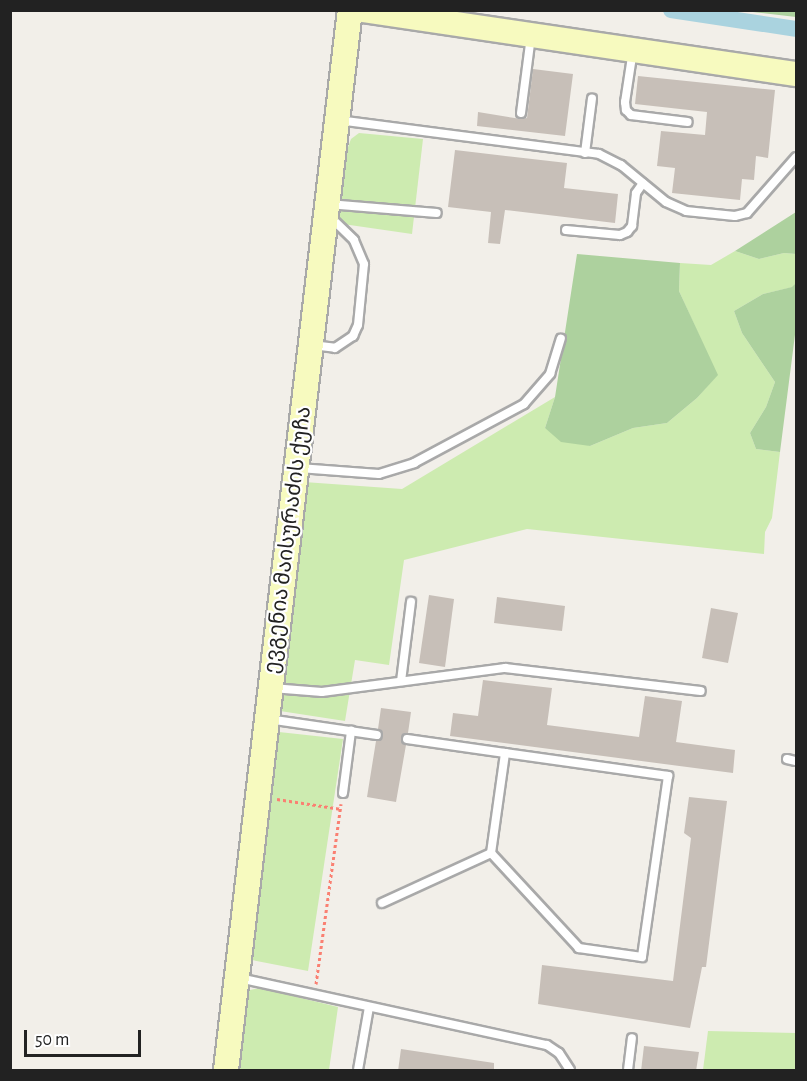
<!DOCTYPE html>
<meta charset="utf-8">
<style>
body{margin:0}
#map{position:relative;width:807px;height:1081px;overflow:hidden;background:#f2efe9;font-family:"Alegreya Sans","Noto Sans Georgian",sans-serif}
div>[style]{position:absolute}
.grass>*{inset:0;background:#cdebb0}
.forest>*{inset:0;background:#add19e}
.canal>*{height:16px;margin:-8px;padding:0 8px;transform-origin:8px;border-radius:8px;background:#aad3df}
.building>*{inset:0;background:#c7bfb8}
.path>*{height:3px;margin-top:-1.5px;transform-origin:0;background:repeating-linear-gradient(90deg,#fa8072 0 3px,transparent 0 6px)}
.roads{filter:drop-shadow(2px 0 #a9a9a9) drop-shadow(-2px 0 #a9a9a9) drop-shadow(0 2px #a9a9a9) drop-shadow(0 -2px #a9a9a9)}
.lane>*{height:8px;margin:-4px;padding:0 4px;transform-origin:4px;border-radius:4px;background:#fff}
.secondary>*{height:24px;margin:-12px;padding:0 12px;transform-origin:12px;border-radius:12px;background:#f7fabf}
span{translate:-50% -50%;white-space:nowrap;text-align:center;line-height:1.15;-webkit-text-stroke:4.5px #fff;paint-order:stroke}
.street-label{font-size:21px;color:#222}
.frame{position:absolute;inset:0;border:12px solid #222;pointer-events:none}
.scale{position:absolute;left:24px;top:1030px;width:117px;height:27px;box-sizing:border-box;border:3px solid #222;border-top:0;padding-left:8px;font-size:18px;line-height:21px;white-space:nowrap;color:#222;-webkit-text-stroke:4px #fff;paint-order:stroke}
</style>
<div id="map">
<div class="grass">
<div style="clip-path:polygon(359px 133px,423px 139px,412px 234px,336px 223px,347px 150px,351px 139px)"></div>
<div style="clip-path:polygon(735px 251px,759px 259px,784px 253px,796px 254px,796px 283px,793px 287px,763px 294px,734px 311px,742px 333px,775px 382px,766px 407px,750px 433px,756px 449px,780px 452px,772px 518px,765px 532px,764px 554px,527px 529px,404px 560px,389px 665px,355px 660px,345px 721px,280px 711px,304px 482px,402px 489px,555px 397px,545px 428px,590px 446px,633px 428px,667px 423px,697px 398px,717px 375px,679px 291px,680px 263px,711px 265px)"></div>
<div style="clip-path:polygon(279px 732px,343px 739px,308px 971px,252px 960px)"></div>
<div style="clip-path:polygon(260px 988px,338px 1007px,329px 1070px,236px 1070px,246px 994px,250px 990px)"></div>
<div style="clip-path:polygon(708px 1031px,796px 1033px,796px 1070px,703px 1070px)"></div>
</div>
<div class="forest">
<div style="clip-path:polygon(744px 11px,796px 11px,796px 17px)"></div>
<div style="clip-path:polygon(796px 212px,796px 254px,784px 253px,759px 259px,735px 251px)"></div>
<div style="clip-path:polygon(577px 254px,680px 263px,679px 291px,718px 375px,697px 398px,667px 423px,633px 428px,590px 446px,561px 442px,545px 428px,555px 397px)"></div>
<div style="clip-path:polygon(796px 283px,796px 327px,780px 452px,756px 449px,750px 433px,766px 407px,775px 382px,742px 333px,734px 311px,763px 294px,792px 287px)"></div>
</div>
<div class="canal">
<div style="left:671px;top:10px;width:126px;rotate:8.6deg"></div>
</div>
<div class="building">
<div style="clip-path:polygon(533px 69px,573px 74px,565px 136px,477px 126px,478px 112px,521px 119px,527px 118px)"></div>
<div style="clip-path:polygon(638px 76px,775px 90px,768px 158px,756px 156px,754px 180px,742px 179px,740px 200px,672px 193px,675px 168px,657px 166px,661px 131px,705px 135px,707px 112px,635px 104px)"></div>
<div style="clip-path:polygon(455px 150px,567px 163px,564px 188px,618px 194px,615px 223px,505px 210px,500px 244px,488px 243px,491px 212px,448px 207px)"></div>
<div style="clip-path:polygon(429px 595px,454px 599px,445px 667px,419px 663px)"></div>
<div style="clip-path:polygon(497px 597px,565px 606px,562px 631px,494px 623px)"></div>
<div style="clip-path:polygon(711px 608px,738px 613px,728px 663px,702px 658px)"></div>
<div style="clip-path:polygon(483px 680px,552px 688px,547px 725px,639px 737px,645px 696px,682px 701px,676px 742px,735px 750px,733px 773px,450px 736px,453px 713px,478px 716px)"></div>
<div style="clip-path:polygon(381px 708px,411px 712px,408px 733px,401px 738px,406px 745px,396px 802px,367px 797px,376px 741px,383px 736px,378px 729px)"></div>
<div style="clip-path:polygon(689px 797px,727px 801px,706px 967px,702px 967px,690px 1028px,538px 1004px,542px 965px,673px 981px,691px 838px,684px 833px)"></div>
<div style="clip-path:polygon(644px 1046px,699px 1052px,696px 1071px,641px 1071px)"></div>
<div style="clip-path:polygon(401px 1049px,494px 1063px,494px 1071px,398px 1071px)"></div>
</div>
<div class="path">
<div style="left:277px;top:799px;width:65px;rotate:8.9deg"></div>
<div style="left:316px;top:984px;width:182px;rotate:-82.1deg"></div>
</div>
<div class="roads">
<div class="lane">
<div style="left:633px;top:50px;width:53px;rotate:98.7deg"></div>
<div style="left:625px;top:102px;width:8px;rotate:83deg"></div>
<div style="left:626px;top:110px;width:7px;rotate:45deg"></div>
<div style="left:631px;top:115px;width:57px;rotate:7deg"></div>
<div style="left:521px;top:113px;width:78px;rotate:-82.6deg"></div>
<div style="left:338px;top:120px;width:263px;rotate:7.4deg"></div>
<div style="left:599px;top:154px;width:25px;rotate:27deg"></div>
<div style="left:621px;top:165px;width:58px;rotate:39.4deg"></div>
<div style="left:666px;top:202px;width:22px;rotate:24deg"></div>
<div style="left:686px;top:211px;width:49px;rotate:5.8deg"></div>
<div style="left:735px;top:216px;width:12px;rotate:-14deg"></div>
<div style="left:747px;top:213px;width:74px;rotate:-48.8deg"></div>
<div style="left:585px;top:153px;width:55px;rotate:-82.7deg"></div>
<div style="left:328px;top:204px;width:109px;rotate:4.7deg"></div>
<div style="left:566px;top:230px;width:54px;rotate:5.3deg"></div>
<div style="left:620px;top:235px;width:8px;rotate:-23deg"></div>
<div style="left:627px;top:232px;width:8px;rotate:-50deg"></div>
<div style="left:632px;top:226px;width:33px;rotate:-83deg"></div>
<div style="left:636px;top:193px;width:12px;rotate:-55deg"></div>
<div style="left:312px;top:345px;width:23px;rotate:7deg"></div>
<div style="left:335px;top:348px;width:22px;rotate:-34deg"></div>
<div style="left:353px;top:336px;width:12px;rotate:-66deg"></div>
<div style="left:358px;top:325px;width:61px;rotate:-84.4deg"></div>
<div style="left:364px;top:264px;width:26px;rotate:-113deg"></div>
<div style="left:354px;top:240px;width:35px;rotate:-136deg"></div>
<div style="left:299px;top:468px;width:80px;rotate:4.3deg"></div>
<div style="left:379px;top:474px;width:37px;rotate:-17deg"></div>
<div style="left:414px;top:463px;width:125px;rotate:-28.2deg"></div>
<div style="left:524px;top:404px;width:40px;rotate:-49deg"></div>
<div style="left:550px;top:374px;width:37px;rotate:-73deg"></div>
<div style="left:401px;top:681px;width:80px;rotate:-82.8deg"></div>
<div style="left:272px;top:688px;width:50px;rotate:4.6deg"></div>
<div style="left:322px;top:692px;width:185px;rotate:-7.5deg"></div>
<div style="left:505px;top:668px;width:197px;rotate:6.7deg"></div>
<div style="left:268px;top:719px;width:110px;rotate:8.4deg"></div>
<div style="left:407px;top:739px;width:99px;rotate:8.1deg"></div>
<div style="left:505px;top:753px;width:165px;rotate:8deg"></div>
<div style="left:668px;top:776px;width:183px;rotate:98.2deg"></div>
<div style="left:642px;top:957px;width:64px;rotate:-171.9deg"></div>
<div style="left:579px;top:948px;width:129px;rotate:-132.8deg"></div>
<div style="left:491px;top:853px;width:101px;rotate:-82deg"></div>
<div style="left:787px;top:759px;width:9px;rotate:13deg"></div>
<div style="left:343px;top:793px;width:63px;rotate:-82.6deg"></div>
<div style="left:382px;top:903px;width:120px;rotate:-24.6deg"></div>
<div style="left:239px;top:978px;width:315px;rotate:12.3deg"></div>
<div style="left:547px;top:1045px;width:14px;rotate:34deg"></div>
<div style="left:559px;top:1053px;width:20px;rotate:57deg"></div>
<div style="left:358px;top:1070px;width:64px;rotate:-80.1deg"></div>
<div style="left:628px;top:1070px;width:32px;rotate:-83deg"></div>
</div>
<div class="secondary">
<div style="left:362px;top:10px;width:439px;rotate:8.4deg"></div>
<div style="left:226px;top:1070px;width:1067px;rotate:-83.33deg"></div>
</div>
</div>
<div class="street-label">
<span style="left:288px;top:540px;rotate:-83deg">ევგენია მაისურაძის ქუჩა</span>
</div>
<div class="frame"></div>
<div class="scale">50 m</div>
</div>
